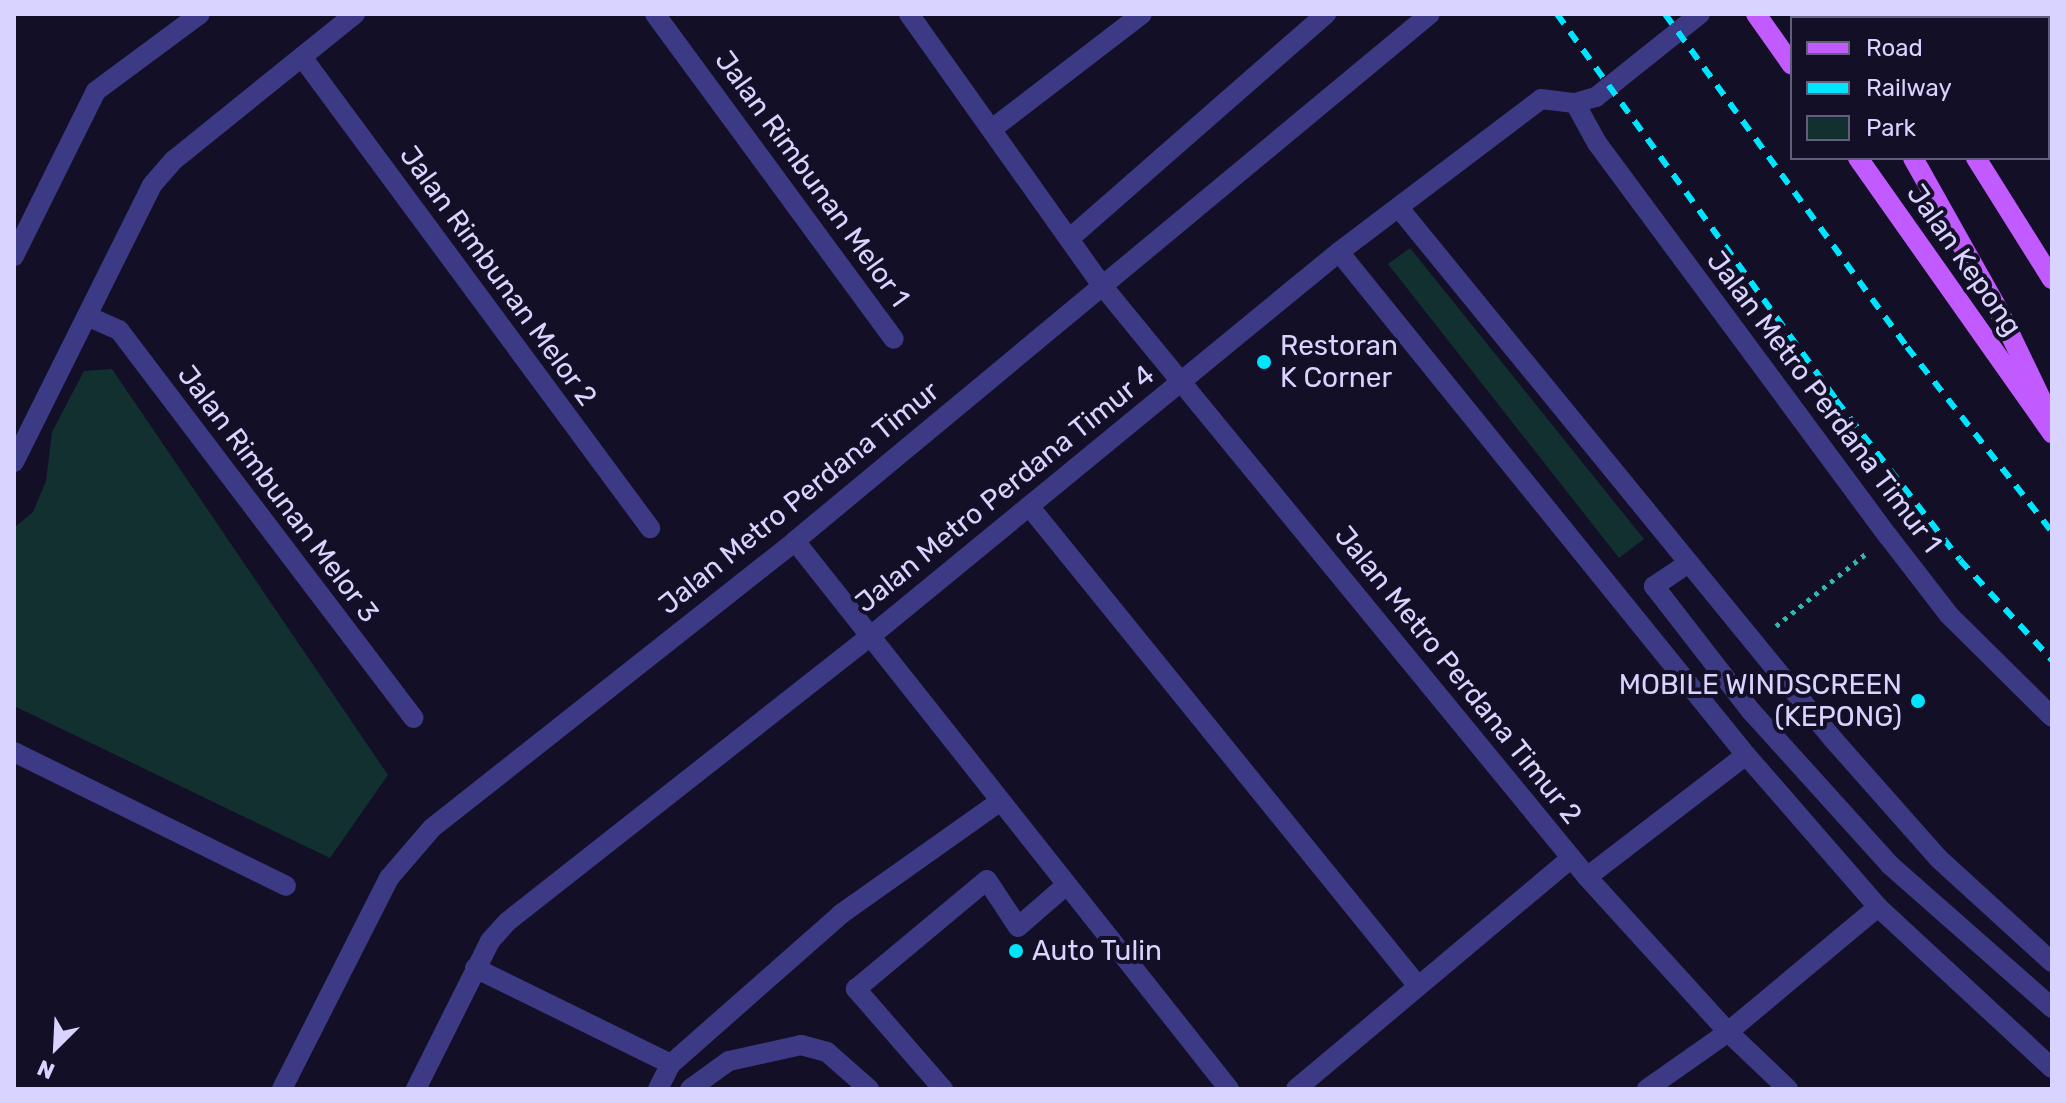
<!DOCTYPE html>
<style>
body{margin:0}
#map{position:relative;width:2066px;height:1103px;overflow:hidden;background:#130f26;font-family:Rubik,sans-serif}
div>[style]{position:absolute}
.green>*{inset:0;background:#12302f}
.path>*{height:5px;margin-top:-2.5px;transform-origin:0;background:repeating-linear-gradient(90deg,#2fb8b0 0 4px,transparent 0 10px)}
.lane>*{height:20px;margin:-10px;padding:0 10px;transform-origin:10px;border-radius:10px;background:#3d3a85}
.street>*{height:20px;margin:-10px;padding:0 10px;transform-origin:10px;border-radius:10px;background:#3d3a85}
.primary>*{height:20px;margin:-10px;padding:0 10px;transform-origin:10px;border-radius:10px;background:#c25bff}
.rail>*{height:6px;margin-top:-3px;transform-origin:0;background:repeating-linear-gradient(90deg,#00e5ff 0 12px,transparent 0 22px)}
.dots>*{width:22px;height:22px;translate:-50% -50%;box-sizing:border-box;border:4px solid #130f26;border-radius:50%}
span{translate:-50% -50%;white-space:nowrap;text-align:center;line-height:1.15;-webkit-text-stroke:8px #130f26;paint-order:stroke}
.street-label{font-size:28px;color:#d9d4ff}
.poi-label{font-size:28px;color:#d9d4ff}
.left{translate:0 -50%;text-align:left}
.right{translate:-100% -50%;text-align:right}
.frame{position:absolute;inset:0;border:16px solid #d9d4ff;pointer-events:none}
.legend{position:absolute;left:1790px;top:16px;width:260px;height:144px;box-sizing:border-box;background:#130f26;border:2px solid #625e7d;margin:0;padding:10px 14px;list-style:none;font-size:24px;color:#d9d4ff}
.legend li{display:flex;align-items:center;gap:16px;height:40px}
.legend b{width:40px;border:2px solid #625e7d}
.north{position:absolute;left:16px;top:1007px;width:80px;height:80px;-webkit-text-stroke:6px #130f26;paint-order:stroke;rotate:204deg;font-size:22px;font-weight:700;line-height:32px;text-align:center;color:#d9d4ff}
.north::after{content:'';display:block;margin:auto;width:28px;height:36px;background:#d9d4ff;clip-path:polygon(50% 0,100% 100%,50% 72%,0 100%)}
</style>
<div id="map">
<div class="green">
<div style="clip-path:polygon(1410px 248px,1644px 539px,1619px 558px,1388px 264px)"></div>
<div style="clip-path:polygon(112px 369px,388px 775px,330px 858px,14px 706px,14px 528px,33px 512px,46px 481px,52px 432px,84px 371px)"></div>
</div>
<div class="path">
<div style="left:1776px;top:626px;width:118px;rotate:-38.8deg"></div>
</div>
<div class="lane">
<div style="left:2009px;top:14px;width:5px;rotate:53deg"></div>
<div style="left:2048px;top:61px;width:6px;rotate:51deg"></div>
<div style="left:1399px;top:208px;width:684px;rotate:50.75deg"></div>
<div style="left:1832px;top:738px;width:160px;rotate:48.5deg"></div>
<div style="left:1938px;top:858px;width:154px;rotate:42.4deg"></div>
<div style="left:1069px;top:239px;width:342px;rotate:-41.2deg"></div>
<div style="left:1339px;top:252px;width:647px;rotate:51.02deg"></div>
<div style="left:1746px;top:755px;width:201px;rotate:49deg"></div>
<div style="left:1878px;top:907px;width:237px;rotate:42.8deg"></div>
<div style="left:1029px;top:506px;width:618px;rotate:50.98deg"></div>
<div style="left:1687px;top:564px;width:40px;rotate:146deg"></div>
<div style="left:1654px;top:586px;width:158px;rotate:52.2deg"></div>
<div style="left:1751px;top:711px;width:207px;rotate:47.9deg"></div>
<div style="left:1890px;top:865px;width:216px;rotate:41.4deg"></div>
<div style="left:1587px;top:877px;width:200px;rotate:-37.5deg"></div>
<div style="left:475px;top:968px;width:218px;rotate:26.1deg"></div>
<div style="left:658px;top:1089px;width:28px;rotate:-63deg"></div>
<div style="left:671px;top:1064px;width:227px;rotate:-41.4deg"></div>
<div style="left:841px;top:914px;width:194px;rotate:-35.3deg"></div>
<div style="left:690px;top:1089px;width:48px;rotate:-35.7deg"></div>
<div style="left:729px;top:1061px;width:74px;rotate:-12.5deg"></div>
<div style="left:801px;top:1045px;width:27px;rotate:15deg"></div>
<div style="left:827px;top:1052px;width:56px;rotate:41.4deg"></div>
<div style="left:943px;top:1089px;width:133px;rotate:-131deg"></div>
<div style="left:856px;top:989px;width:170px;rotate:-39.8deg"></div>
<div style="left:987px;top:880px;width:56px;rotate:56.6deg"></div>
<div style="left:1018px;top:927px;width:61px;rotate:-41deg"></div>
<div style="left:1296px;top:1089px;width:359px;rotate:-40deg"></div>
<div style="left:1647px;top:1089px;width:99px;rotate:-35.1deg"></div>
<div style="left:1728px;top:1032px;width:195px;rotate:-39.8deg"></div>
</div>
<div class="street">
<div style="left:655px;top:14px;width:403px;rotate:53.7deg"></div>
<div style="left:909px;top:14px;width:330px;rotate:54.6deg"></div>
<div style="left:1100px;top:283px;width:768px;rotate:50.65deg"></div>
<div style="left:1587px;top:877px;width:210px;rotate:47.7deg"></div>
<div style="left:1728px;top:1032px;width:83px;rotate:43.5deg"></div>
<div style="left:302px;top:57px;width:586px;rotate:53.54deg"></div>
<div style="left:1575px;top:103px;width:46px;rotate:61.2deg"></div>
<div style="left:1597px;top:143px;width:489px;rotate:53.5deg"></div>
<div style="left:1888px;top:536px;width:100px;rotate:52.3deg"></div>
<div style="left:1949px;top:615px;width:145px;rotate:44.7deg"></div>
<div style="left:992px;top:129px;width:189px;rotate:-37.5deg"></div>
<div style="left:14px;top:256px;width:184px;rotate:-63.6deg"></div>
<div style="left:96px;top:91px;width:129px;rotate:-36.5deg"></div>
<div style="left:87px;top:316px;width:35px;rotate:24deg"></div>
<div style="left:119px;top:330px;width:487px;rotate:52.8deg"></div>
<div style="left:14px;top:462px;width:309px;rotate:-63.5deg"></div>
<div style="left:152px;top:185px;width:33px;rotate:-49deg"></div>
<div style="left:174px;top:160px;width:233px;rotate:-38.9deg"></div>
<div style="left:795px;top:541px;width:699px;rotate:51.62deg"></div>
<div style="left:14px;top:752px;width:303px;rotate:26.2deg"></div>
<div style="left:282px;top:1089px;width:237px;rotate:-63.1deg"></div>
<div style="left:389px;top:878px;width:66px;rotate:-49.3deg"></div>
<div style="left:432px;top:828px;width:463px;rotate:-38.3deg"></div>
<div style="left:795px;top:541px;width:825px;rotate:-39.69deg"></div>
<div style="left:416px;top:1089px;width:165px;rotate:-63.4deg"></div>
<div style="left:490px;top:941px;width:25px;rotate:-48deg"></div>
<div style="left:507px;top:922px;width:464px;rotate:-38.2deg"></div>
<div style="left:872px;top:635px;width:604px;rotate:-39.36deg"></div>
<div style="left:1339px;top:252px;width:253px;rotate:-37.1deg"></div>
<div style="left:1541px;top:99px;width:34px;rotate:7deg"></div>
<div style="left:1575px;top:103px;width:22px;rotate:-16deg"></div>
<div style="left:1596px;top:97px;width:133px;rotate:-38.6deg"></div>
</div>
<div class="primary">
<div style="left:1756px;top:14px;width:62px;rotate:54.8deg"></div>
<div style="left:1830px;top:14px;width:5px;rotate:53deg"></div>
<div style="left:1886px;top:14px;width:4px;rotate:63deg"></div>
<div style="left:1858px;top:158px;width:337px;rotate:54.8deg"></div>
<div style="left:1913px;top:158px;width:176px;rotate:60.7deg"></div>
<div style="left:1999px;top:311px;width:106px;rotate:64.4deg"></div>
<div style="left:1976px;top:158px;width:143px;rotate:57.9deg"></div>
</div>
<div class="rail">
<div style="left:1557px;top:14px;width:476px;rotate:54.1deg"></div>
<div style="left:1836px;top:400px;width:202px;rotate:52.2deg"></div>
<div style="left:1960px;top:560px;width:136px;rotate:47.4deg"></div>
<div style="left:1665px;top:14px;width:412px;rotate:54deg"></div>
<div style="left:1907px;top:347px;width:235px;rotate:51.9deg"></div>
</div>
<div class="dots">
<div style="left:1264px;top:362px;background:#00e5ff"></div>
<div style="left:1918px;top:701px;background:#00e5ff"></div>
<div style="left:1016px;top:951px;background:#00e5ff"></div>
</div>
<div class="street-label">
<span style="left:812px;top:179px;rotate:54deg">Jalan Rimbunan Melor 1</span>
<span style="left:1964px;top:260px;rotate:55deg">Jalan Kepong</span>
<span style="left:498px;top:276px;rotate:54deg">Jalan Rimbunan Melor 2</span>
<span style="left:1824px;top:402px;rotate:53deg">Jalan Metro Perdana Timur 1</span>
<span style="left:1005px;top:489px;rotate:-39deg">Jalan Metro Perdana Timur 4</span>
<span style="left:278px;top:494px;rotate:53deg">Jalan Rimbunan Melor 3</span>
<span style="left:799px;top:498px;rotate:-39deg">Jalan Metro Perdana Timur</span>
<span style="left:1458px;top:675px;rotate:51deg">Jalan Metro Perdana Timur 2</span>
</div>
<div class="poi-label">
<span class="left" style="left:1280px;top:362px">Restoran<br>K Corner</span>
<span class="right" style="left:1902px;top:701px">MOBILE WINDSCREEN<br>(KEPONG)</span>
<span class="left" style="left:1032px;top:951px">Auto Tulin</span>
</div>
<div class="frame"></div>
<ul class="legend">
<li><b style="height:10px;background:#c25bff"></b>Road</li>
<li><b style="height:10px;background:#00e5ff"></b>Railway</li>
<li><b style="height:22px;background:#12302f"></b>Park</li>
</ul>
<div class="north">N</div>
</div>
